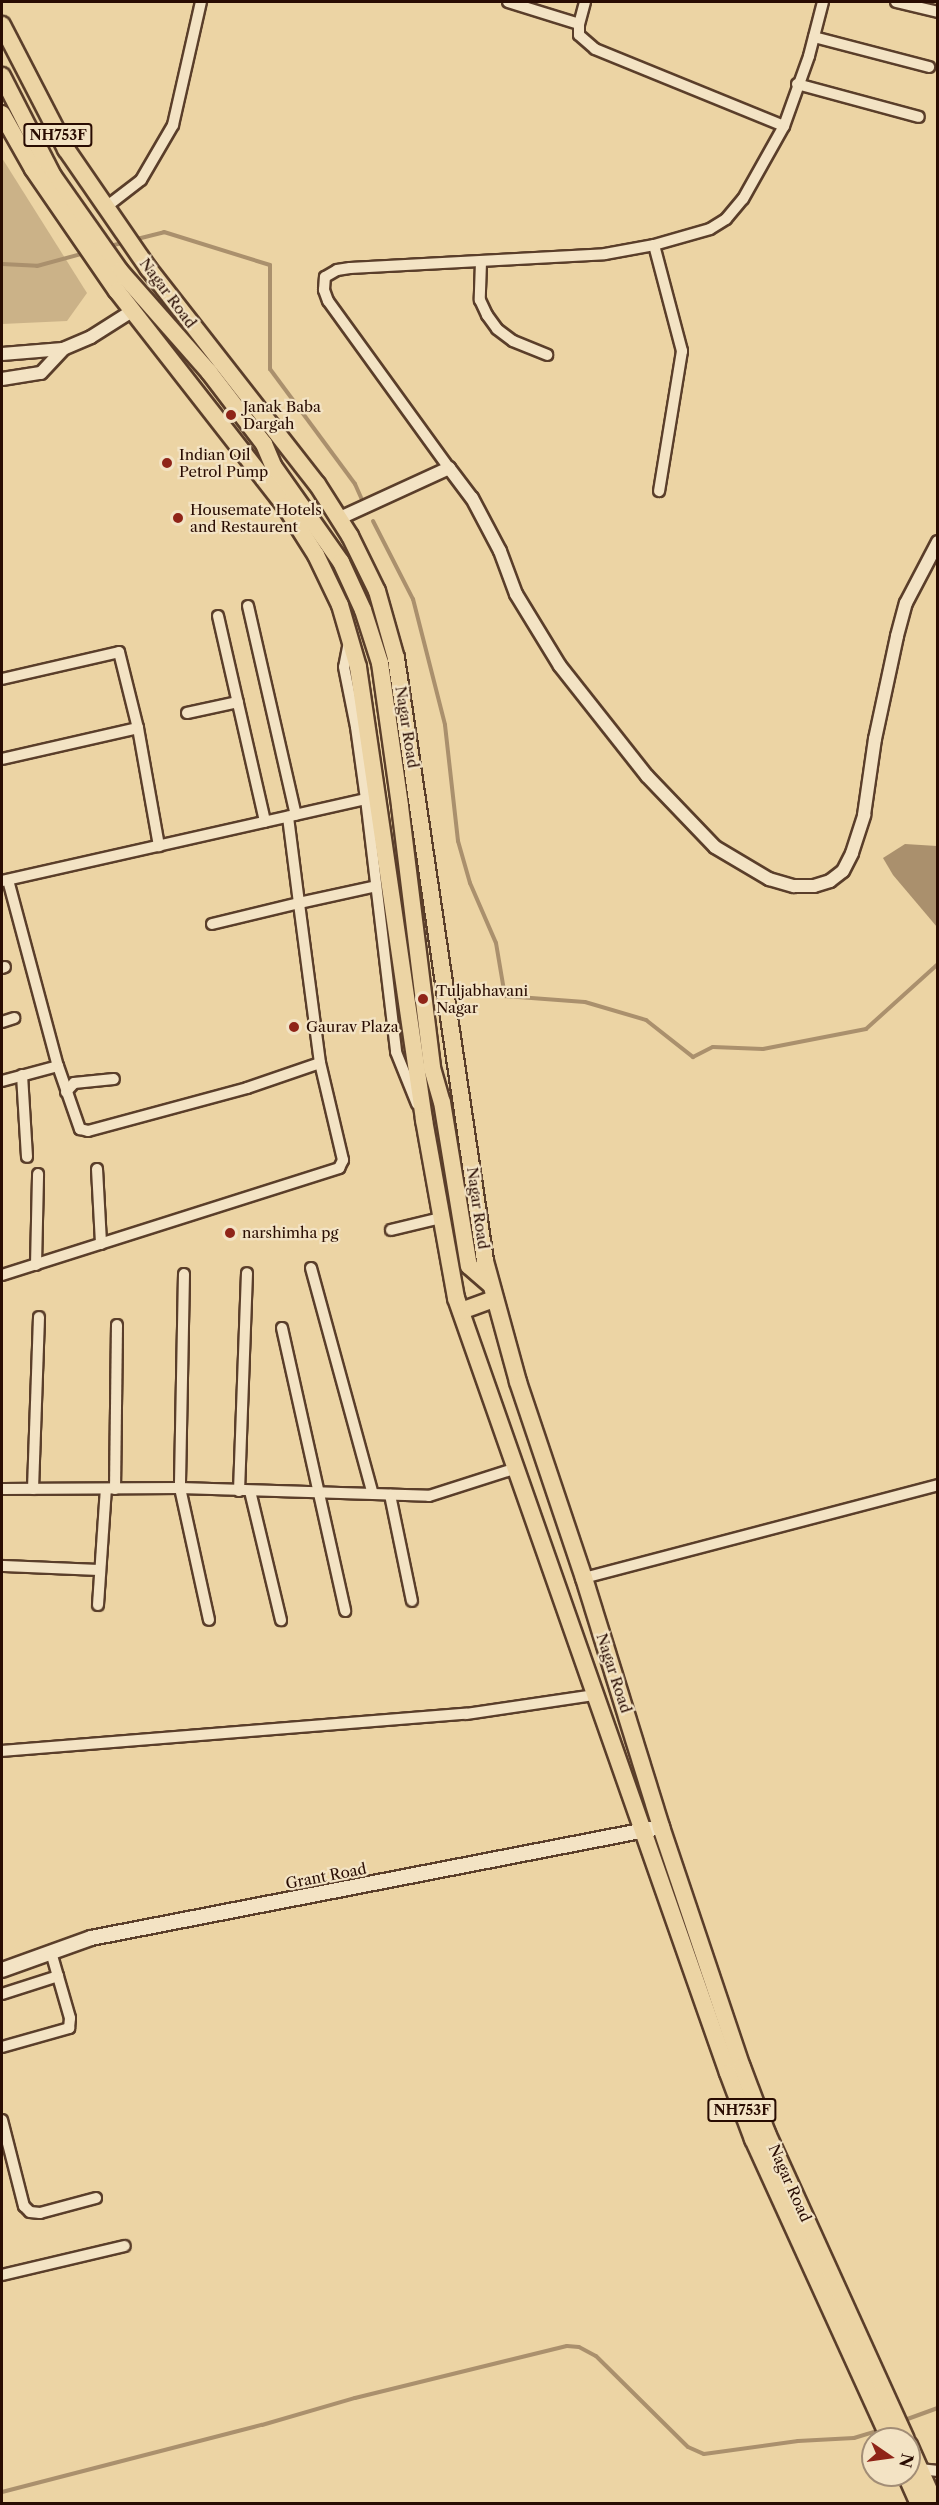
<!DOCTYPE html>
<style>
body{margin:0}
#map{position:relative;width:939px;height:2505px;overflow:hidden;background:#ecd4a4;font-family:"Libre Caslon Text",serif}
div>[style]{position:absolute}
.green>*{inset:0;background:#cbb288}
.water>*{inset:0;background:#aa906d}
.stream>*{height:4px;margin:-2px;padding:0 2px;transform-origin:2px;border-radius:2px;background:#aa906d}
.roads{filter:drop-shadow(2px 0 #5a3e2a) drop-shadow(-2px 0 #5a3e2a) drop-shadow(0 2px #5a3e2a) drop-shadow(0 -2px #5a3e2a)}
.minor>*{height:10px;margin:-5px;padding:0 5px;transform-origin:5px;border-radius:5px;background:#f3e3c4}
.tertiary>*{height:12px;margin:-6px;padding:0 6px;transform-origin:6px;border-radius:6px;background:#f3e3c4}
.secondary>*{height:14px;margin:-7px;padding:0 7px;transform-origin:7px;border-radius:7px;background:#f3e3c4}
.trunk>*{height:16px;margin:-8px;padding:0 8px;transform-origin:8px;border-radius:8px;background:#ecd4a4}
.dots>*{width:16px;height:16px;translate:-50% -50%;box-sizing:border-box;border:3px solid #f3e3c4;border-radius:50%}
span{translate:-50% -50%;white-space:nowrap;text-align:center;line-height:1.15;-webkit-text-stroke:4.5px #f3e3c4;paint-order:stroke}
.shield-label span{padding:2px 4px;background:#f3e3c4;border:2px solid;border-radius:4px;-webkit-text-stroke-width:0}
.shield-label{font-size:14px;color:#290c02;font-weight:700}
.street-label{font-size:15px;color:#290c02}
.poi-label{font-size:15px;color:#290c02}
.left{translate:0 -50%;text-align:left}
.frame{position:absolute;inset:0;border:3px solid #290c02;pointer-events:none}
.north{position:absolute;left:861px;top:2427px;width:60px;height:60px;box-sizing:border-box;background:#f3e3c4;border:2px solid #a28d76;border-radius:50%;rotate:103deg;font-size:16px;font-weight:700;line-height:24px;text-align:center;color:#290c02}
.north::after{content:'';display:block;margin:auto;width:21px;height:27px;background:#8f2418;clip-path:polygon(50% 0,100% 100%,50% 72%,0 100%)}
</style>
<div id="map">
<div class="green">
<div style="clip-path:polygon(2px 158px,87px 293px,67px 321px,2px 324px)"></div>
</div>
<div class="water">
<div style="clip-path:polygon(905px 844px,937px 846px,937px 927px,893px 875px,883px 858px)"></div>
</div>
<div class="stream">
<div style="left:133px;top:240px;width:32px;rotate:-14deg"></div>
<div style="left:164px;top:232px;width:111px;rotate:17.3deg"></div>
<div style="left:270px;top:265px;width:104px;rotate:90deg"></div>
<div style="left:270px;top:369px;width:143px;rotate:53.5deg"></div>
<div style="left:355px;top:484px;width:20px;rotate:66deg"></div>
<div style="left:110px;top:246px;width:16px;rotate:-14deg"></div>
<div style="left:2px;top:264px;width:35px;rotate:3deg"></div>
<div style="left:37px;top:266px;width:50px;rotate:-15.2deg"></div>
<div style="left:373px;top:521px;width:88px;rotate:62.9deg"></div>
<div style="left:413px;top:599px;width:130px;rotate:75.7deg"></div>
<div style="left:445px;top:725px;width:117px;rotate:83.6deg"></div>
<div style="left:458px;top:841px;width:44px;rotate:74.1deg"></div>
<div style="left:470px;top:883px;width:65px;rotate:66.6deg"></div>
<div style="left:496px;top:943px;width:54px;rotate:80.4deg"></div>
<div style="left:505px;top:996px;width:80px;rotate:4.3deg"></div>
<div style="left:585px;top:1002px;width:64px;rotate:16.4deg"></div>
<div style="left:646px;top:1020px;width:60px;rotate:38.2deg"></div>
<div style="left:693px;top:1057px;width:22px;rotate:-27deg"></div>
<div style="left:713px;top:1047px;width:50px;rotate:2.3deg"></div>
<div style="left:763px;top:1049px;width:105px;rotate:-11deg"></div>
<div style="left:866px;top:1029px;width:97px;rotate:-42.1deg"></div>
<div style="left:902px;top:2421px;width:38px;rotate:-20deg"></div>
<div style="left:2px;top:2492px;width:268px;rotate:-14.5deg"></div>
<div style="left:262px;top:2425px;width:97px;rotate:-16.2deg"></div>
<div style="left:355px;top:2398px;width:218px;rotate:-13.8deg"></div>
<div style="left:567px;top:2346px;width:12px;rotate:5deg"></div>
<div style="left:579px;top:2347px;width:19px;rotate:28deg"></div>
<div style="left:596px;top:2356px;width:129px;rotate:44.7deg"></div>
<div style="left:688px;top:2447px;width:17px;rotate:24deg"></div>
<div style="left:704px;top:2454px;width:95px;rotate:-7.9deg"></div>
<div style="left:798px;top:2441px;width:56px;rotate:-3.1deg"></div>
<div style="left:854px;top:2438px;width:21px;rotate:-17deg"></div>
</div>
<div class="roads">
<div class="minor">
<div style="left:508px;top:2px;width:74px;rotate:17.2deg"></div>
<div style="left:585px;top:2px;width:23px;rotate:105deg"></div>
<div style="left:579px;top:24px;width:11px;rotate:90deg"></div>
<div style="left:579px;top:35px;width:21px;rotate:41deg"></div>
<div style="left:595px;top:49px;width:204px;rotate:22.2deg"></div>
<div style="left:896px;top:2px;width:43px;rotate:13.4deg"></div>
<div style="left:814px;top:37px;width:119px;rotate:14.6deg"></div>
<div style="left:797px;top:84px;width:126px;rotate:15.1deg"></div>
<div style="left:106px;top:207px;width:44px;rotate:-37.6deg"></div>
<div style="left:141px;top:180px;width:64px;rotate:-59.8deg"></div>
<div style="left:173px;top:125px;width:126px;rotate:-77.2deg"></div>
<div style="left:654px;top:245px;width:110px;rotate:75.2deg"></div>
<div style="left:682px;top:351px;width:142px;rotate:99.3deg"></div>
<div style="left:481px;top:262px;width:38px;rotate:92deg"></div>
<div style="left:480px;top:300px;width:17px;rotate:65deg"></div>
<div style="left:487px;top:315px;width:17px;rotate:54deg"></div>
<div style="left:497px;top:329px;width:20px;rotate:37deg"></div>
<div style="left:513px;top:341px;width:37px;rotate:22deg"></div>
<div style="left:449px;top:468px;width:206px;rotate:-125.9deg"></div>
<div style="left:328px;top:301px;width:12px;rotate:-110deg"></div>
<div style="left:324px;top:290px;width:13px;rotate:-86deg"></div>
<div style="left:325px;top:277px;width:14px;rotate:-30deg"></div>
<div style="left:337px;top:270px;width:13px;rotate:-9deg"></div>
<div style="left:350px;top:268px;width:255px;rotate:-3.1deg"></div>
<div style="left:605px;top:254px;width:50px;rotate:-10.4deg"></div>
<div style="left:654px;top:245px;width:58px;rotate:-15.9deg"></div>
<div style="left:710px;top:229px;width:19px;rotate:-32deg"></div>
<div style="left:726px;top:219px;width:26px;rotate:-50deg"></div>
<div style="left:743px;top:199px;width:84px;rotate:-60.7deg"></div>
<div style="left:784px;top:126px;width:74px;rotate:-70.3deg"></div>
<div style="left:809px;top:56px;width:56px;rotate:-75.5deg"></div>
<div style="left:248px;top:606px;width:214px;rotate:77.1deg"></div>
<div style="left:218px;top:616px;width:211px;rotate:77.1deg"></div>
<div style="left:349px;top:642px;width:25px;rotate:101deg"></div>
<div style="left:344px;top:667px;width:61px;rotate:78.7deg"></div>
<div style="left:356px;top:727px;width:73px;rotate:82.1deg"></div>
<div style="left:366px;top:799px;width:255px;rotate:83.2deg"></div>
<div style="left:396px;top:1052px;width:56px;rotate:68deg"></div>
<div style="left:2px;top:679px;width:120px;rotate:-13deg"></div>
<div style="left:119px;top:652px;width:78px;rotate:76deg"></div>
<div style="left:138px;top:728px;width:139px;rotate:167.2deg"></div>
<div style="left:187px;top:713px;width:52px;rotate:-12.2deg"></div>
<div style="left:138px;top:728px;width:120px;rotate:79.9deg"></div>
<div style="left:8px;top:880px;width:193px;rotate:75deg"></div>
<div style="left:58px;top:1066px;width:67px;rotate:70.8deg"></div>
<div style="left:80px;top:1129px;width:8px;rotate:14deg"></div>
<div style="left:88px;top:1131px;width:165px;rotate:-15.1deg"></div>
<div style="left:247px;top:1088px;width:77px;rotate:-18.9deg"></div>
<div style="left:2px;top:881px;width:373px;rotate:-12.7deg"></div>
<div style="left:212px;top:924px;width:89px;rotate:-13.6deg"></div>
<div style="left:299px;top:903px;width:87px;rotate:-97.3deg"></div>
<div style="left:2px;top:968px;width:3px;rotate:-18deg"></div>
<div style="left:2px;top:1022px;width:13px;rotate:-18deg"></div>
<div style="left:22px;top:1075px;width:82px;rotate:86.5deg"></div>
<div style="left:2px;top:1081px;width:58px;rotate:-15deg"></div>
<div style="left:66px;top:1092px;width:12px;rotate:-48deg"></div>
<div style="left:74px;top:1083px;width:40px;rotate:-5.7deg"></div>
<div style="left:97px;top:1169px;width:75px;rotate:86.9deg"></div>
<div style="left:391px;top:1230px;width:51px;rotate:-13.5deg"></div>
<div style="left:36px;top:1265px;width:91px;rotate:-88.7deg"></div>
<div style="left:311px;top:1268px;width:234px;rotate:74.7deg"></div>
<div style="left:184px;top:1274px;width:214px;rotate:91.1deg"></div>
<div style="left:180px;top:1488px;width:135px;rotate:77.6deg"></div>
<div style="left:2px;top:1275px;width:354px;rotate:-17.6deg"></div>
<div style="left:339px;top:1168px;width:9px;rotate:-63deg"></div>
<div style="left:343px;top:1160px;width:100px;rotate:-103.3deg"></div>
<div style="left:320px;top:1063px;width:161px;rotate:-97.5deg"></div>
<div style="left:299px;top:903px;width:79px;rotate:-12.4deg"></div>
<div style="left:282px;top:1328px;width:290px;rotate:77.4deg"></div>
<div style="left:2px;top:1489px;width:178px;rotate:-0.3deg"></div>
<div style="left:180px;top:1488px;width:249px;rotate:1.8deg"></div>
<div style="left:429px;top:1496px;width:92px;rotate:-17.7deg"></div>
<div style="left:33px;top:1489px;width:172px;rotate:-88deg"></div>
<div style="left:115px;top:1489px;width:164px;rotate:-89.3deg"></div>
<div style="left:239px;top:1491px;width:218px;rotate:-87.9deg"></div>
<div style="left:250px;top:1491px;width:133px;rotate:76.5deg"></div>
<div style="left:390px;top:1495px;width:108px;rotate:78.3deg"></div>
<div style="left:2px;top:1566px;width:98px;rotate:2.3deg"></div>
<div style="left:584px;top:1578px;width:366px;rotate:-14.7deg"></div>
<div style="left:98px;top:1605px;width:116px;rotate:-86.1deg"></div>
<div style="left:2px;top:1751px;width:465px;rotate:-4.6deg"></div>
<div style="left:466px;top:1714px;width:129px;rotate:-8.4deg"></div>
<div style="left:2px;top:1994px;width:59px;rotate:-17.8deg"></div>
<div style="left:2px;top:2047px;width:70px;rotate:-15.8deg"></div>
<div style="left:69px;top:2028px;width:10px;rotate:-84deg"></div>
<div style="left:70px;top:2018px;width:69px;rotate:-106.1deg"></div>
<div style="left:2px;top:2120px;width:89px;rotate:75.7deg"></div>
<div style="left:24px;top:2206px;width:8px;rotate:45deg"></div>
<div style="left:30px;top:2212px;width:10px;rotate:6deg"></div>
<div style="left:40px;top:2213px;width:58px;rotate:-15deg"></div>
<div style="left:2px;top:2275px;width:126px;rotate:-13.3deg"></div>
<div style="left:920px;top:2469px;width:18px;rotate:6deg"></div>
</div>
<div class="tertiary">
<div style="left:2px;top:354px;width:61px;rotate:-4.7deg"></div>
<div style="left:63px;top:349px;width:30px;rotate:-23deg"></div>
<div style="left:91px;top:337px;width:49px;rotate:-32.4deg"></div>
<div style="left:2px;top:379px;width:39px;rotate:-9deg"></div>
<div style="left:41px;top:373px;width:33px;rotate:-47deg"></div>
<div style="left:340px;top:518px;width:120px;rotate:-24.6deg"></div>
<div style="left:449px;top:468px;width:38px;rotate:53deg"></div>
<div style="left:472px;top:498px;width:60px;rotate:62.2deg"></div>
<div style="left:500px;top:551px;width:46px;rotate:69.6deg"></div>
<div style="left:516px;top:594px;width:84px;rotate:58.6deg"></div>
<div style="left:560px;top:666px;width:140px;rotate:51.7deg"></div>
<div style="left:647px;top:776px;width:98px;rotate:46.2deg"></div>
<div style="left:715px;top:847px;width:63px;rotate:30.7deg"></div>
<div style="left:769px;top:879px;width:26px;rotate:16deg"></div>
<div style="left:794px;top:886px;width:20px"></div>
<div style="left:814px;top:886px;width:17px;rotate:-17deg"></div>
<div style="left:830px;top:881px;width:16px;rotate:-38deg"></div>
<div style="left:843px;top:871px;width:20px;rotate:-63deg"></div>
<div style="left:852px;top:853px;width:40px;rotate:-72deg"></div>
<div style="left:864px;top:815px;width:77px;rotate:-81.8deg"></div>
<div style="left:875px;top:739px;width:105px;rotate:-77.9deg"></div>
<div style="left:897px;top:636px;width:34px;rotate:-75deg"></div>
<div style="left:906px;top:603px;width:69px;rotate:-62.3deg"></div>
</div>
<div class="secondary">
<div style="left:2px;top:1970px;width:95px;rotate:-19.8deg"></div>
<div style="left:91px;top:1938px;width:581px;rotate:-11.02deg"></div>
</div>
<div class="trunk">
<div style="left:2px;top:25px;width:140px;rotate:62.7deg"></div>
<div style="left:66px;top:149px;width:145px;rotate:55.4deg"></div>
<div style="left:148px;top:268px;width:274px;rotate:52deg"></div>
<div style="left:317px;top:484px;width:62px;rotate:57.6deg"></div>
<div style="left:350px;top:536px;width:61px;rotate:63.9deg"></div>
<div style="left:377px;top:591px;width:70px;rotate:74.2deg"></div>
<div style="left:396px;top:658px;width:610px;rotate:81.6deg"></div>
<div style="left:485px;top:1261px;width:125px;rotate:74.7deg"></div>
<div style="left:518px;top:1382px;width:207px;rotate:71.4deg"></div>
<div style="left:584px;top:1578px;width:261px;rotate:72.8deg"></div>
<div style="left:661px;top:1827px;width:253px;rotate:71.4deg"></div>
<div style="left:742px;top:2067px;width:71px;rotate:69.3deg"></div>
<div style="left:767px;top:2133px;width:336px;rotate:65.6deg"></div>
<div style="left:2px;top:76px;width:112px;rotate:63deg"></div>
<div style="left:53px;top:176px;width:116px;rotate:54.8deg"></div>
<div style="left:120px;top:271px;width:135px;rotate:48.6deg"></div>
<div style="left:209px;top:372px;width:91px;rotate:52.6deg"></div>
<div style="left:264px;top:444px;width:25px;rotate:67deg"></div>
<div style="left:274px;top:467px;width:116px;rotate:54.8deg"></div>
<div style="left:341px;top:562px;width:53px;rotate:65.4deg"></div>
<div style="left:363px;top:610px;width:56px;rotate:72.2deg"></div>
<div style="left:380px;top:663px;width:144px;rotate:82deg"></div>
<div style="left:400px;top:806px;width:264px;rotate:83deg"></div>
<div style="left:432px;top:1068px;width:35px;rotate:74deg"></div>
<div style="left:442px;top:1102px;width:166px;rotate:80.7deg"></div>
<div style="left:469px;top:1266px;width:29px;rotate:41deg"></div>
<div style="left:2px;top:114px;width:63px;rotate:60.6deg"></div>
<div style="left:33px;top:169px;width:148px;rotate:55.5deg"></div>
<div style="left:117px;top:291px;width:273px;rotate:52deg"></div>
<div style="left:285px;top:506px;width:58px;rotate:57.7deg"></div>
<div style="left:316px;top:555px;width:55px;rotate:64.4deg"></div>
<div style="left:340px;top:605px;width:65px;rotate:73.8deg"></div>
<div style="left:358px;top:667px;width:458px;rotate:81.7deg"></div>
<div style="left:424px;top:1120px;width:181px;rotate:79.8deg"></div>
<div style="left:456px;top:1298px;width:821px;rotate:70.66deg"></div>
<div style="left:728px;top:2073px;width:71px;rotate:69.3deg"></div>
<div style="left:753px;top:2139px;width:330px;rotate:65.5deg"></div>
<div style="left:461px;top:1311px;width:35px;rotate:-20deg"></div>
<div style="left:909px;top:2445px;width:64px;rotate:66.2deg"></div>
<div style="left:906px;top:2475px;width:32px;rotate:66deg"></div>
</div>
</div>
<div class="dots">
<div style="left:231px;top:415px;background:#8f2418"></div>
<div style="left:167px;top:463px;background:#8f2418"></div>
<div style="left:178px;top:518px;background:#8f2418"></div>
<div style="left:423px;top:999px;background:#8f2418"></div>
<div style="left:294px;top:1027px;background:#8f2418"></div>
<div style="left:230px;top:1233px;background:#8f2418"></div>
</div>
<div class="shield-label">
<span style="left:58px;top:135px">NH753F</span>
<span style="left:742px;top:2110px">NH753F</span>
</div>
<div class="street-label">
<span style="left:168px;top:293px;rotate:53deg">Nagar Road</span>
<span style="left:407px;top:727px;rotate:81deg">Nagar Road</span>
<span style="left:478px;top:1208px;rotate:82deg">Nagar Road</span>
<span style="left:614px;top:1673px;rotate:72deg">Nagar Road</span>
<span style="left:326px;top:1876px;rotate:-11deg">Grant Road</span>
<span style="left:790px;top:2183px;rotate:66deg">Nagar Road</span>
</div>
<div class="poi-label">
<span class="left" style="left:243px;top:415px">Janak Baba<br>Dargah</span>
<span class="left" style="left:179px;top:463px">Indian Oil<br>Petrol Pump</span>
<span class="left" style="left:190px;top:518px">Housemate Hotels<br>and Restaurent</span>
<span class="left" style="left:436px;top:999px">Tuljabhavani<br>Nagar</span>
<span class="left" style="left:306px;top:1027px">Gaurav Plaza</span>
<span class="left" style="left:242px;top:1233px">narshimha pg</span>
</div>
<div class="frame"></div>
<div class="north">N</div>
</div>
